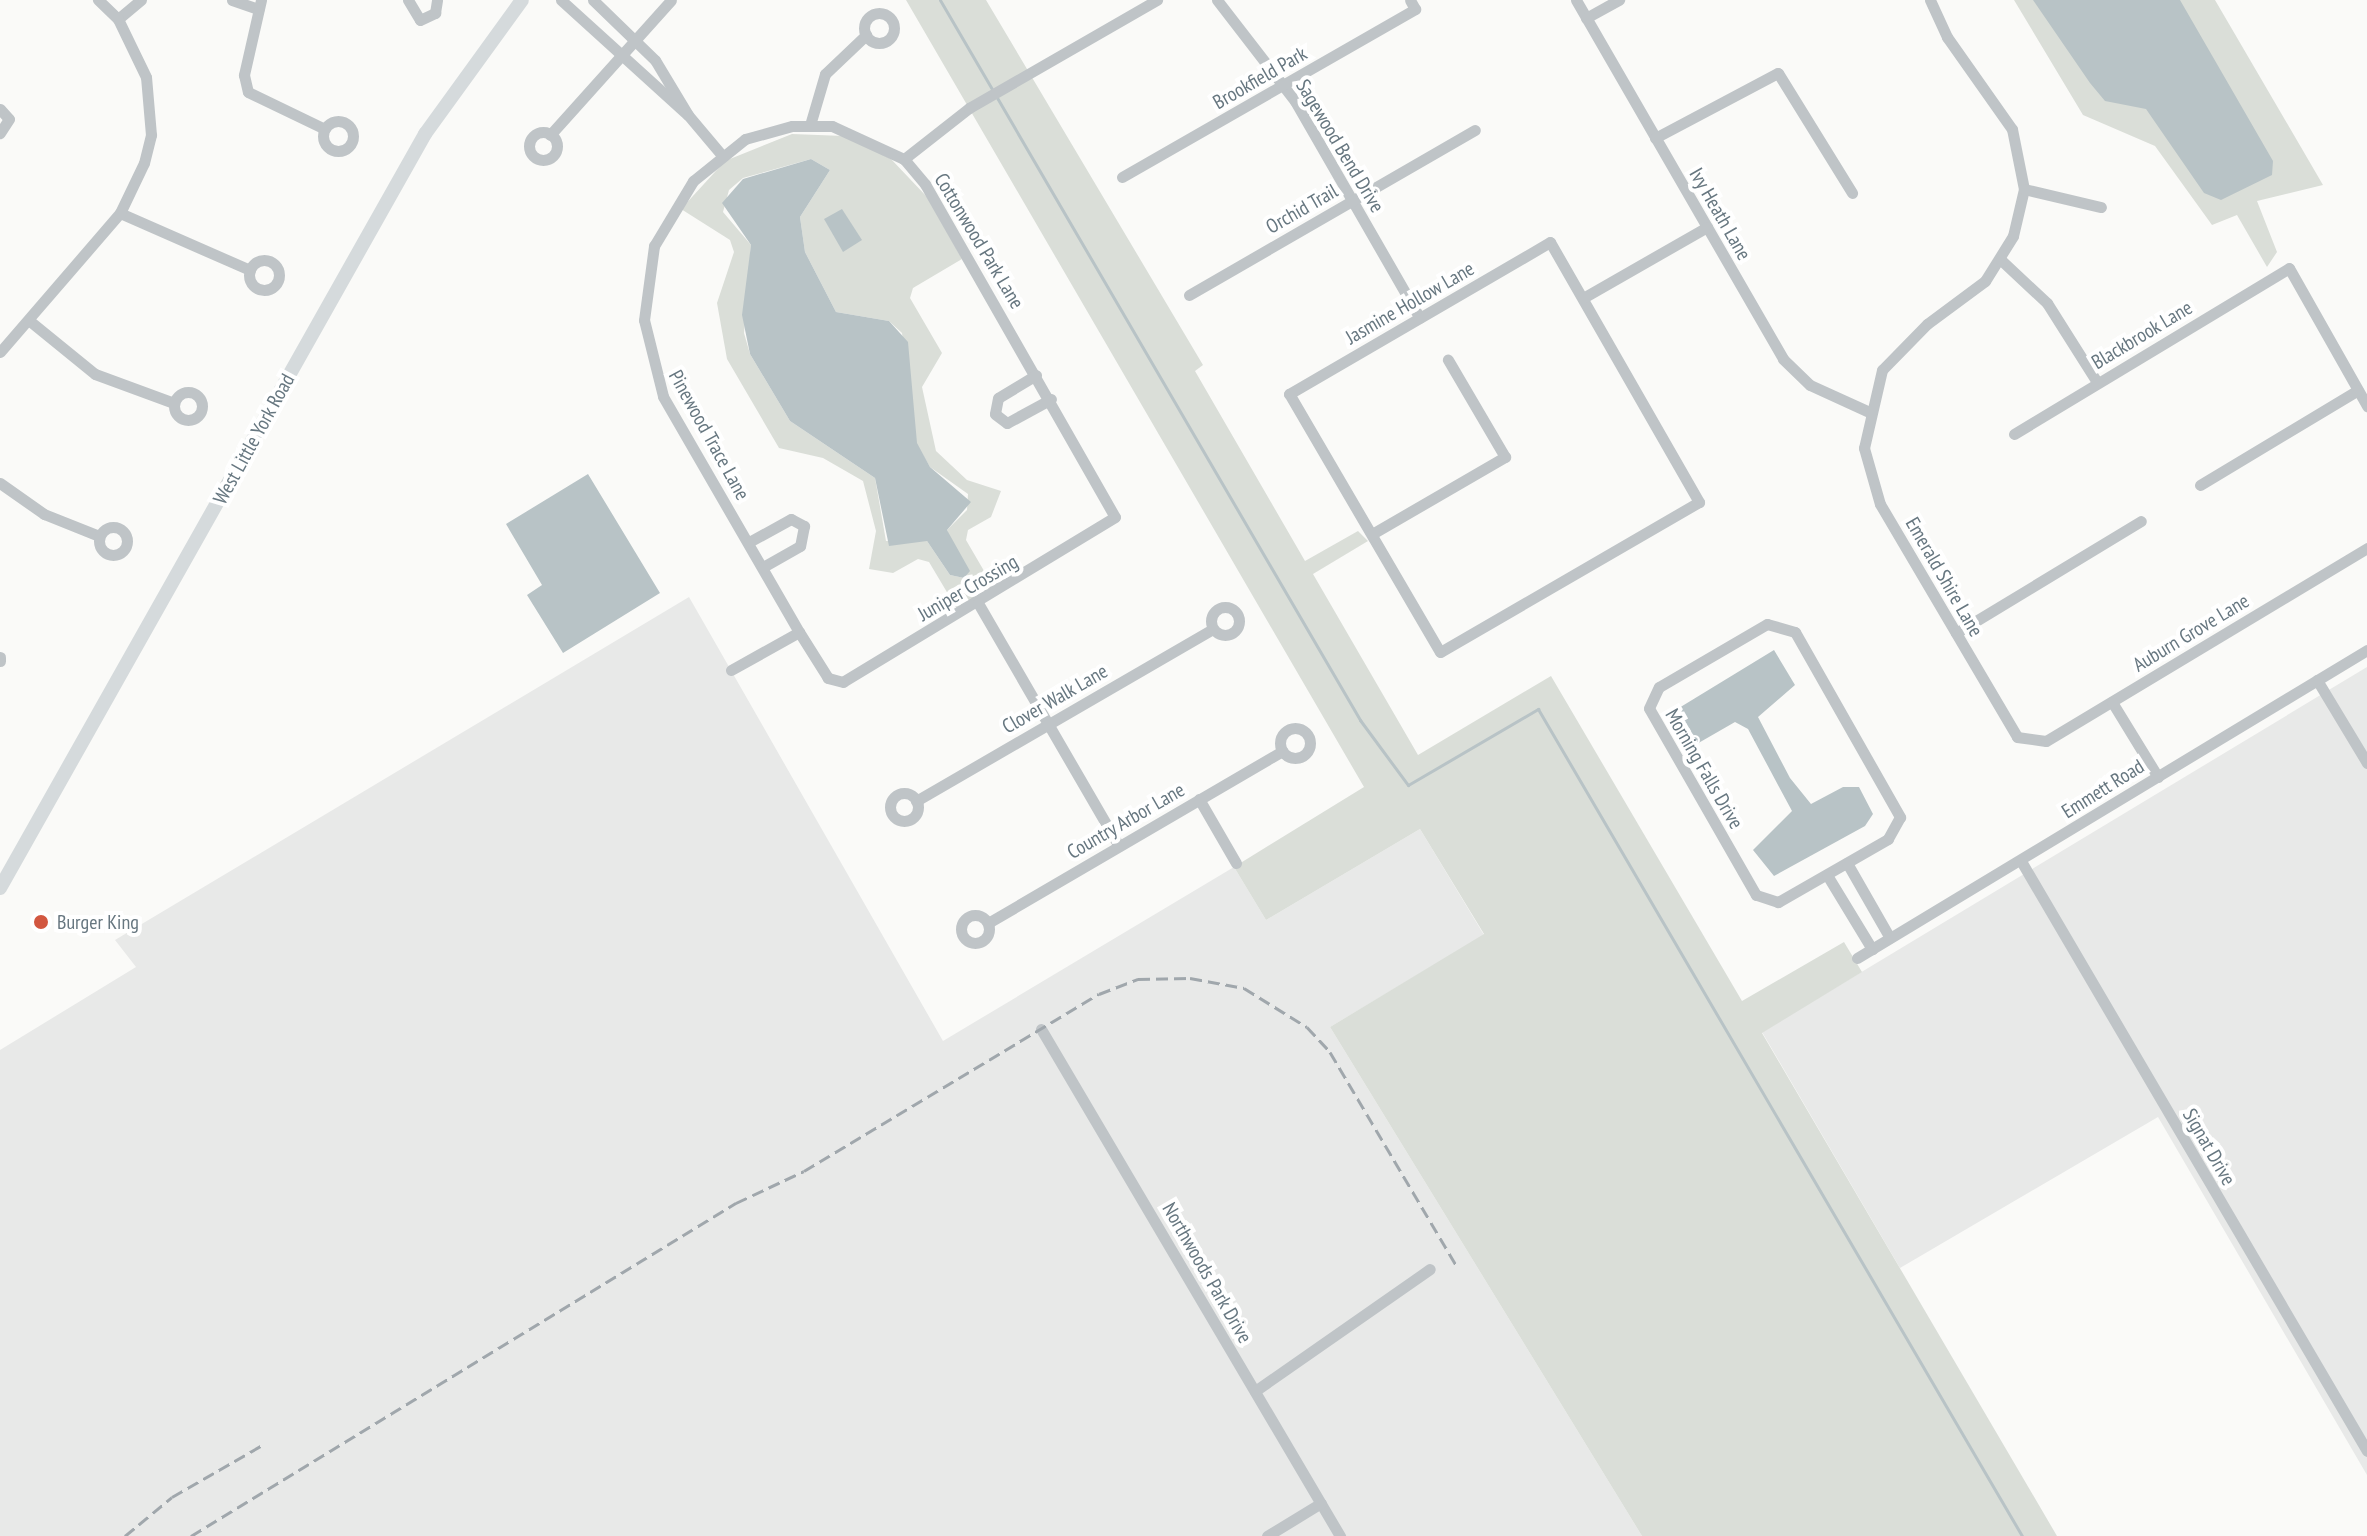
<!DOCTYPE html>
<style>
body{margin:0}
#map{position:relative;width:2367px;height:1536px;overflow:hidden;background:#fafaf8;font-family:"PT Sans Narrow",sans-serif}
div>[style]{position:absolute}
.built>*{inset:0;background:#e8e9e8}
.green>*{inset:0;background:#daded8}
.water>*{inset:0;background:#b8c3c6}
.stream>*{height:3px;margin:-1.5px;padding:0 1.5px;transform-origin:1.5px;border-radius:1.5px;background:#b8c3c6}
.minor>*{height:11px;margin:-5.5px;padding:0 5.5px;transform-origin:5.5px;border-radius:5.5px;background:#bfc4c7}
.minor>.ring{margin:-5.5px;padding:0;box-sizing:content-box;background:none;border:11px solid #bfc4c7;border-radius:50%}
.major>*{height:14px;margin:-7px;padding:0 7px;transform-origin:7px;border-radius:7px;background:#d5dadc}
.rail>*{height:3px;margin-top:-1.5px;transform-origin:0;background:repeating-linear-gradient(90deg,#a0a7ac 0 12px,transparent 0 18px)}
.dots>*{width:22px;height:22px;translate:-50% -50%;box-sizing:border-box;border:4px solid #fff;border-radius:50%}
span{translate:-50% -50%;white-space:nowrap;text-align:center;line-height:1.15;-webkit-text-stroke:8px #fff;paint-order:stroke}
.street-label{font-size:20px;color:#677780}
.poi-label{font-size:20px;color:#677780}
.left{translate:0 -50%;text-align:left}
</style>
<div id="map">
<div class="built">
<div style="clip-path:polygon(689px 597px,943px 1041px,1234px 867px,1266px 920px,1420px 829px,1484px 935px,1330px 1027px,1642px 1536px,0 1536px,0 1050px,136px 967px,115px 940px)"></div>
<div style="clip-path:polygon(2367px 667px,2367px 1475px,2158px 1117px,1900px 1268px,1762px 1032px)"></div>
</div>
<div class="green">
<div style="clip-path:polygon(906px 0,986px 0,1203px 365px,1195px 371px,1305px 561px,1358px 531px,1368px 541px,1313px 574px,1418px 755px,1551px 676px,1742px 1001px,1844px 942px,1862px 972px,1762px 1033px,2057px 1536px,1642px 1536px,1330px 1027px,1484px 934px,1420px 829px,1266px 920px,1234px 867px,1364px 787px)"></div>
<div style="clip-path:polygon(2014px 0,2215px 0,2323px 185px,2257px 201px,2277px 252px,2267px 267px,2237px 215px,2212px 225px,2155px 146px,2083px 115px)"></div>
<div style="clip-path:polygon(evenodd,792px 134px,844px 136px,891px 159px,928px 198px,962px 259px,913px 288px,910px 298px,942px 353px,922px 387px,936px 451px,967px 480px,1001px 491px,991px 517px,968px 530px,966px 540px,994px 588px,957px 609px,929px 562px,918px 559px,893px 573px,869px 569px,876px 531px,863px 481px,823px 458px,779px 448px,727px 359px,717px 303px,734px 252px,730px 240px,681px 209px,725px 161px,792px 134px,811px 159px,830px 170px,800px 217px,805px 252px,836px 312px,889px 321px,902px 333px,916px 443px,930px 467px,968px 494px,967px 510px,947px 530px,964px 578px,950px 575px,927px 541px,886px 541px,875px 478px,790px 421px,750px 354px,744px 333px,751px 245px,723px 212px,729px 190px,743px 178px,811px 159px)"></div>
</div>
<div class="water">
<div style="clip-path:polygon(2033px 0,2180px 0,2273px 161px,2272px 175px,2221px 200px,2204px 193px,2146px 109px,2105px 101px,2090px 83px)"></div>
<div style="clip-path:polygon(811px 159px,830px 170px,800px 217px,805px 252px,836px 312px,889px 321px,908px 342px,917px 443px,930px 467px,971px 502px,947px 530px,970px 571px,964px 578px,950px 575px,927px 541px,889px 546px,875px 478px,790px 421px,750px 354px,742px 315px,751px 245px,722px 203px,743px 179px)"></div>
<div style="clip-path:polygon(842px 209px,862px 240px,843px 252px,824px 219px)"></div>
<div style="clip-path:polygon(588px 474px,660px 593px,563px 653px,527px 595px,542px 585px,506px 524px)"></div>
<div style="clip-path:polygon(1774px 650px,1795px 685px,1758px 717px,1790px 778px,1811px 804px,1843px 787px,1859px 787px,1873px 814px,1865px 826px,1774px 876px,1753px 850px,1792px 811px,1748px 729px,1735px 722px,1695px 745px,1674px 711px)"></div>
</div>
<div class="stream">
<div style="left:940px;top:0;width:834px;rotate:59.74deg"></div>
<div style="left:1360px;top:720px;width:81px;rotate:53.6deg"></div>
<div style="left:1408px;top:785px;width:151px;rotate:-30.3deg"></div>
<div style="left:1538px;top:709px;width:958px;rotate:59.66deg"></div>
</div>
<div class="minor">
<div style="left:232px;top:0;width:28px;rotate:19deg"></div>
<div style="left:261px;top:0;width:77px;rotate:102.8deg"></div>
<div style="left:244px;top:75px;width:17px;rotate:77deg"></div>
<div style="left:248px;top:92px;width:85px;rotate:25.7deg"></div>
<div style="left:408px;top:0;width:23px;rotate:59deg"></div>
<div style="left:420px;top:20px;width:17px;rotate:-25deg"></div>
<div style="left:435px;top:13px;width:13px;rotate:-81deg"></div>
<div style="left:561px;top:0;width:171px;rotate:42.2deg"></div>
<div style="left:688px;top:115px;width:50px;rotate:49.9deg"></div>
<div style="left:593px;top:0;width:86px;rotate:44.1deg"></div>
<div style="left:655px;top:60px;width:64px;rotate:59deg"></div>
<div style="left:1217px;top:0;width:128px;rotate:52.3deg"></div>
<div style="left:1295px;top:101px;width:250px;rotate:60.1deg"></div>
<div style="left:1576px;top:0;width:414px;rotate:60deg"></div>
<div style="left:1783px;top:359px;width:37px;rotate:44deg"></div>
<div style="left:1810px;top:385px;width:63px;rotate:24.5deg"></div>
<div style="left:1930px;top:0;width:41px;rotate:65.3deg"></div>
<div style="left:1947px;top:37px;width:113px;rotate:54.8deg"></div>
<div style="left:2012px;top:129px;width:61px;rotate:78.7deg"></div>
<div style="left:2024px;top:189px;width:48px;rotate:103.2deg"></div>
<div style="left:2013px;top:236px;width:53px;rotate:121.9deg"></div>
<div style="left:1985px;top:281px;width:72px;rotate:143.4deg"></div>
<div style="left:1927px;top:324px;width:64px;rotate:134.4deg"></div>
<div style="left:1882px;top:370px;width:80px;rotate:103deg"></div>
<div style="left:1864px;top:448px;width:58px;rotate:74.1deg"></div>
<div style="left:1880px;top:504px;width:270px;rotate:59.5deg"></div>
<div style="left:2017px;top:737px;width:29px;rotate:8deg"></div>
<div style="left:2046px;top:741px;width:375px;rotate:-31deg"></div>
<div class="ring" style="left:864px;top:13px;width:19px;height:19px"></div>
<div style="left:1586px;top:18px;width:38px;rotate:-29deg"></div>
<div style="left:118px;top:19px;width:30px;rotate:-40deg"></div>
<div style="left:0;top:109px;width:13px;rotate:48deg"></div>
<div style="left:9px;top:119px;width:17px;rotate:123deg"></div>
<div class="ring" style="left:323px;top:121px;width:19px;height:19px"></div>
<div style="left:810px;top:125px;width:53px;rotate:-73.6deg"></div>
<div style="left:825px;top:74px;width:57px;rotate:-43.6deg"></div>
<div style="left:832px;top:126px;width:79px;rotate:24.6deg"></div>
<div style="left:904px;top:159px;width:33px;rotate:50deg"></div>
<div style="left:925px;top:184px;width:383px;rotate:60.3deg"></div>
<div style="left:1115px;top:517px;width:318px;rotate:148.8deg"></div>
<div style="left:843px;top:682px;width:16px;rotate:-165deg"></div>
<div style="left:828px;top:678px;width:54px;rotate:-122.2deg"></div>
<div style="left:799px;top:632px;width:272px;rotate:-120deg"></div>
<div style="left:663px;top:396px;width:78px;rotate:-104deg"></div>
<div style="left:644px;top:320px;width:75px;rotate:-82.3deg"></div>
<div style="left:654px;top:246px;width:76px;rotate:-59deg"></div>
<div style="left:693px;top:181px;width:67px;rotate:-38.9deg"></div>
<div style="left:745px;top:139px;width:49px;rotate:-15.5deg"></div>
<div style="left:792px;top:126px;width:40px"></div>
<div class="ring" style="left:529px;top:132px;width:17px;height:17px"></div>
<div style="left:550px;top:135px;width:181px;rotate:-48.1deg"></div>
<div style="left:1655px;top:138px;width:139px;rotate:-27.9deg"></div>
<div style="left:1778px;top:73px;width:141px;rotate:58.3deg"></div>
<div style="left:904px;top:159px;width:83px;rotate:-38.1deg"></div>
<div style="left:969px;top:108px;width:217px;rotate:-29.9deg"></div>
<div style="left:1122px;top:177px;width:338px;rotate:-29.8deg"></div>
<div style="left:1415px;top:9px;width:10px;rotate:-119deg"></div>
<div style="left:2024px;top:189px;width:79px;rotate:13.2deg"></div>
<div style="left:120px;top:213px;width:142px;rotate:23.7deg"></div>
<div style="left:1550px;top:242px;width:300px;rotate:60.2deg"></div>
<div style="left:1699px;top:502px;width:299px;rotate:149.9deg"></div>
<div style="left:1440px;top:652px;width:299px;rotate:-120.3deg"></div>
<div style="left:1289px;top:394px;width:302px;rotate:-30.2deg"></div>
<div class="ring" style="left:249px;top:260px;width:19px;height:19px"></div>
<div style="left:2001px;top:260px;width:63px;rotate:43.1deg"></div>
<div style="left:2047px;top:303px;width:93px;rotate:57.7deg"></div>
<div style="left:1189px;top:295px;width:330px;rotate:-30deg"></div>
<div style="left:1583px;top:298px;width:143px;rotate:-29.8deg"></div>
<div style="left:31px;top:322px;width:82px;rotate:39.1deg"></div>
<div style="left:95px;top:374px;width:84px;rotate:20.2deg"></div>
<div style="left:0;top:352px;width:184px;rotate:-49.2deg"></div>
<div style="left:120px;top:213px;width:55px;rotate:-64.4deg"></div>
<div style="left:144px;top:163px;width:29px;rotate:-76deg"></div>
<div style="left:151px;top:135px;width:58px;rotate:-94.9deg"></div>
<div style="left:146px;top:77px;width:64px;rotate:-115.8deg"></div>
<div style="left:118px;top:19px;width:28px;rotate:-136deg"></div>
<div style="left:1036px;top:375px;width:44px;rotate:148.8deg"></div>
<div style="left:998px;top:398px;width:16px;rotate:101deg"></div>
<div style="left:995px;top:414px;width:15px;rotate:37deg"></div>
<div style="left:1007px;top:423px;width:50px;rotate:-28.6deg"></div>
<div class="ring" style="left:174px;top:392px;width:17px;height:17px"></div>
<div style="left:2014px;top:434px;width:321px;rotate:-31.1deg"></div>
<div style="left:2289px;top:268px;width:159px;rotate:60.5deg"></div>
<div style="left:0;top:483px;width:54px;rotate:35.2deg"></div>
<div style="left:44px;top:514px;width:59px;rotate:21.8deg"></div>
<div style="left:2200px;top:485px;width:184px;rotate:-31deg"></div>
<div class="ring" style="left:99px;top:527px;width:17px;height:17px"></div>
<div style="left:1372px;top:534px;width:154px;rotate:-30.1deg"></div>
<div style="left:1505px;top:457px;width:113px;rotate:-120.4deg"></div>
<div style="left:749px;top:542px;width:48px;rotate:-28.7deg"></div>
<div style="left:791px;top:519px;width:15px;rotate:28deg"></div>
<div style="left:804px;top:526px;width:20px;rotate:101deg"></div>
<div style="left:800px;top:546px;width:43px;rotate:150.4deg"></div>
<div style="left:978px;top:603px;width:281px;rotate:59.9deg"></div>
<div class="ring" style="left:1211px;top:607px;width:17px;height:17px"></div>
<div style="left:1767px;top:624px;width:29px;rotate:16deg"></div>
<div style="left:1795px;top:632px;width:213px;rotate:60.4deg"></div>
<div style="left:1900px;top:817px;width:25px;rotate:119deg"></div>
<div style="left:1888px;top:839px;width:127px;rotate:150.2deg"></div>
<div style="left:1778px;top:902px;width:23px;rotate:-162deg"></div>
<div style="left:1756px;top:895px;width:215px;rotate:-119.8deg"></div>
<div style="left:1649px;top:708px;width:23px;rotate:-65deg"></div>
<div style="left:1659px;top:687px;width:125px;rotate:-30.3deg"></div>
<div style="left:1956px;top:633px;width:216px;rotate:-31.2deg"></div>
<div style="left:0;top:657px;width:4px;rotate:90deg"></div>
<div style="left:731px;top:670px;width:78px;rotate:-29.2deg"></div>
<div style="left:2317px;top:680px;width:97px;rotate:58.9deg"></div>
<div style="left:2112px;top:702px;width:88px;rotate:58.5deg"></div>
<div class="ring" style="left:1280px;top:728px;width:19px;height:19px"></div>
<div class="ring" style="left:890px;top:793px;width:17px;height:17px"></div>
<div style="left:1199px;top:799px;width:74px;rotate:60deg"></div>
<div style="left:916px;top:801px;width:343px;rotate:-30.1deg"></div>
<div style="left:2021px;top:861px;width:684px;rotate:59.61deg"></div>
<div style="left:1847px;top:863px;width:86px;rotate:60.2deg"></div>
<div style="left:1827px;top:875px;width:87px;rotate:58.7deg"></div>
<div class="ring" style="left:961px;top:915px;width:17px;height:17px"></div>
<div style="left:988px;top:923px;width:341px;rotate:-30.3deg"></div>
<div style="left:1857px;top:958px;width:596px;rotate:-31.13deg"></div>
<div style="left:1041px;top:1029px;width:589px;rotate:59.47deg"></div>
<div style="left:1255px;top:1391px;width:213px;rotate:-34.9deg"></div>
<div style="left:1267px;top:1536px;width:63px;rotate:-31.4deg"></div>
</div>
<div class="major">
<div style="left:0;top:888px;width:866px;rotate:-60.59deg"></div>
<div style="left:425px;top:134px;width:165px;rotate:-54.1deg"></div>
</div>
<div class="rail">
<div style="left:125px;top:1536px;width:61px;rotate:-39.7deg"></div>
<div style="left:172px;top:1497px;width:106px;rotate:-29.9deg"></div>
<div style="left:191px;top:1536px;width:639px;rotate:-31.43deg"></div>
<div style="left:736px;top:1203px;width:75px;rotate:-25.2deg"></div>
<div style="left:804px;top:1171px;width:344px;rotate:-31deg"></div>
<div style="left:1099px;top:994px;width:42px;rotate:-21deg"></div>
<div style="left:1138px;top:979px;width:52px;rotate:-1.1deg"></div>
<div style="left:1190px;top:978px;width:55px;rotate:10.5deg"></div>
<div style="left:1244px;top:988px;width:74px;rotate:31.8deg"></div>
<div style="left:1307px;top:1027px;width:34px;rotate:47deg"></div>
<div style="left:1330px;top:1052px;width:247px;rotate:59.4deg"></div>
</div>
<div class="dots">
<div style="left:41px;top:922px;background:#d25740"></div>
</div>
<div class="street-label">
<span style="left:1260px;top:78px;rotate:-30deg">Brookfield Park</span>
<span style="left:1340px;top:146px;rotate:59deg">Sagewood Bend Drive</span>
<span style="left:1302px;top:209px;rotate:-30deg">Orchid Trail</span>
<span style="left:1720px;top:214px;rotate:60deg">Ivy Heath Lane</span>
<span style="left:979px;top:241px;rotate:59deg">Cottonwood Park Lane</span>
<span style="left:1410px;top:303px;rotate:-30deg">Jasmine Hollow Lane</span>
<span style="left:2142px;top:335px;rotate:-31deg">Blackbrook Lane</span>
<span style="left:709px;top:435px;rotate:61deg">Pinewood Trace Lane</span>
<span style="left:254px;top:439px;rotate:-61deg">West Little York Road</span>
<span style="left:1944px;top:577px;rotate:60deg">Emerald Shire Lane</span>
<span style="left:968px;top:588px;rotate:-30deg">Juniper Crossing</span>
<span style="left:2191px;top:633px;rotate:-31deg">Auburn Grove Lane</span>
<span style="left:1055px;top:699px;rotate:-30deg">Clover Walk Lane</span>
<span style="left:1704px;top:769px;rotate:60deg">Morning Falls Drive</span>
<span style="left:2103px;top:789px;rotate:-32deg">Emmett Road</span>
<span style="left:1126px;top:821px;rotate:-30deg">Country Arbor Lane</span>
<span style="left:2209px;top:1147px;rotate:60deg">Signat Drive</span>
<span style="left:1207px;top:1273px;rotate:60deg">Northwoods Park Drive</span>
</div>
<div class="poi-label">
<span class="left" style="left:57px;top:922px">Burger King</span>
</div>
</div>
